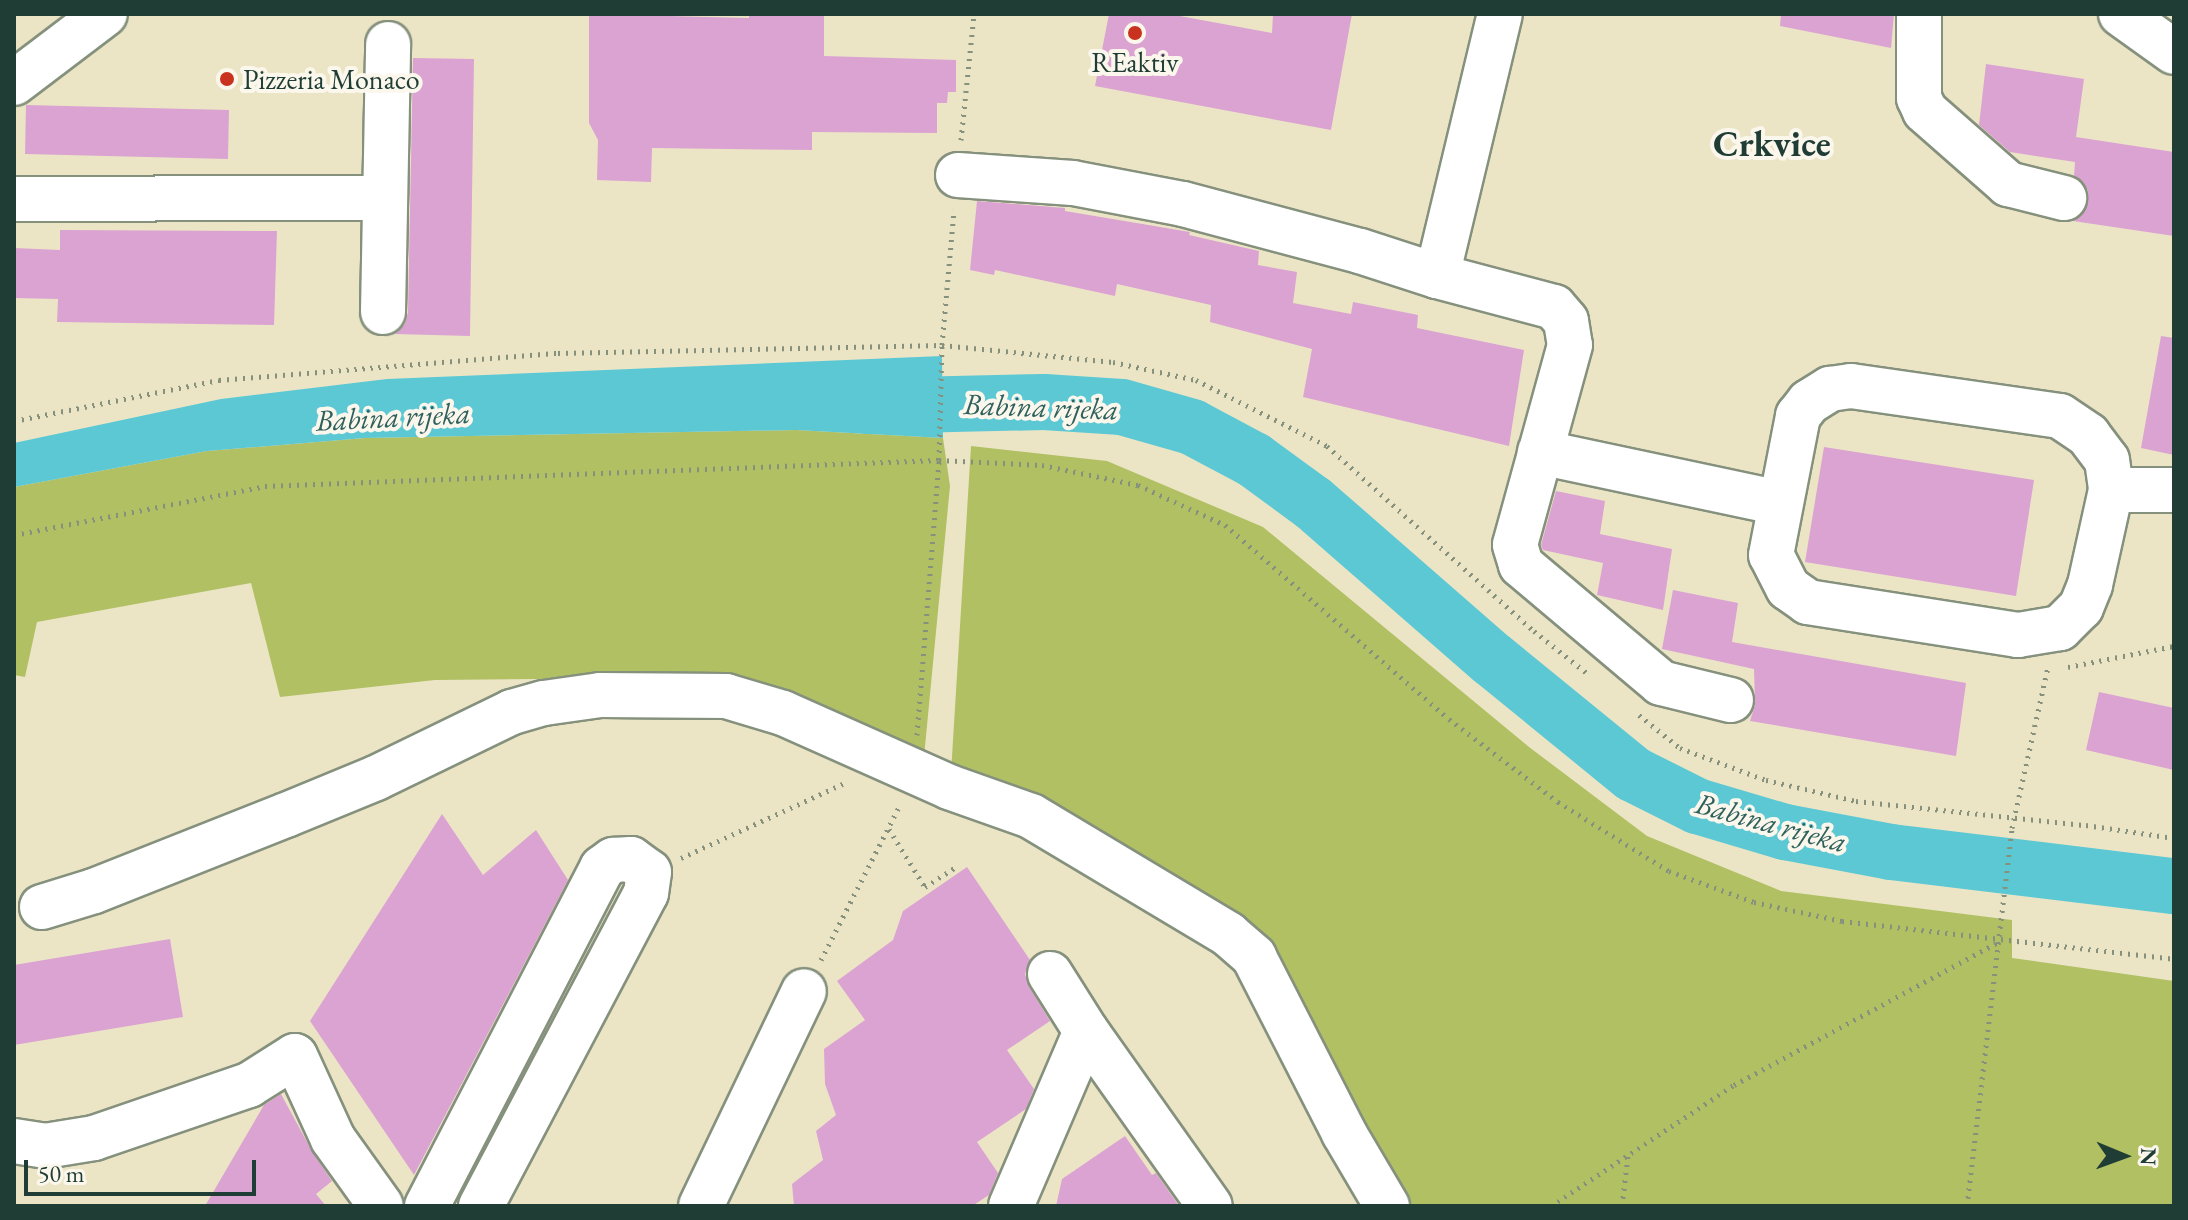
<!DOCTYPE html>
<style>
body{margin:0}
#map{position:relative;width:2188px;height:1220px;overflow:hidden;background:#ebe5c6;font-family:"EB Garamond",serif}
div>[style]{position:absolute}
.green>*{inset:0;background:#b1c063}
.water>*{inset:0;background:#5cc8d4}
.river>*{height:56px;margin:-28px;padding:0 28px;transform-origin:28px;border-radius:28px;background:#5cc8d4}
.building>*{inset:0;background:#dba3d2}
.path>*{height:5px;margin-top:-2.5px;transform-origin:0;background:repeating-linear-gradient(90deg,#85917d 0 2px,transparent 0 8px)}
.roads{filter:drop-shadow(2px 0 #85917d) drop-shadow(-2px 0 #85917d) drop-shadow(0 2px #85917d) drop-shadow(0 -2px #85917d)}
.minor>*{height:44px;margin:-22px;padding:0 22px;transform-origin:22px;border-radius:22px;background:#fff}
.major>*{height:44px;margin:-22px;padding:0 22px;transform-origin:22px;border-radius:22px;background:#fff}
.dots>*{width:22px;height:22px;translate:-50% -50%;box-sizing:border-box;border:4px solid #fbf7ec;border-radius:50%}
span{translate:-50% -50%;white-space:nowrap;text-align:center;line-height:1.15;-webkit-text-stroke:8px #fbf7ec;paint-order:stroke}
.poi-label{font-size:28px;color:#1f3d34}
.left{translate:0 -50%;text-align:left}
.water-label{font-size:30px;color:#2e605c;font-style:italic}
.district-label{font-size:36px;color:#1f3d34;font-weight:700}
.frame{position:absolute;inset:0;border:16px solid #1f3d34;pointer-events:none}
.north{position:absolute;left:2084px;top:1116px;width:80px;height:80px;-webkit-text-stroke:6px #fbf7ec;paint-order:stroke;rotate:91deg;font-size:22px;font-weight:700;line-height:32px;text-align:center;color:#1f3d34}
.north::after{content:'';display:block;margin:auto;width:28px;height:36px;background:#1f3d34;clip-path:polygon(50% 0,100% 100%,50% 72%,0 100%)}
.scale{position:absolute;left:24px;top:1160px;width:232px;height:36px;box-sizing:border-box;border:4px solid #1f3d34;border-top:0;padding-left:10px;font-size:24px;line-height:28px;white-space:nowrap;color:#1f3d34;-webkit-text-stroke:6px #fbf7ec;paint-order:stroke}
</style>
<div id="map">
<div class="green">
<div style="clip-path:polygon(796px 430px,943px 438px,950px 486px,924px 757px,644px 678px,435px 680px,280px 697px,251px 583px,37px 622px,25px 677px,14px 675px,14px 487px,207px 451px,365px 438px)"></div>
<div style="clip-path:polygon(971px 446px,1107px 461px,1263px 527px,1529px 747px,1647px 836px,1781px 891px,2012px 920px,2012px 958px,2174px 981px,2174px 1206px,1401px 1206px,1260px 946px,951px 773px)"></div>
</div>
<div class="water">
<div style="clip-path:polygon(942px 356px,943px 438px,796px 430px,365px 438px,207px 451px,14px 487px,14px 443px,221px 399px,387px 379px)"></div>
</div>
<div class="river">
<div style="left:867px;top:406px;width:177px;rotate:-1.3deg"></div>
<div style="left:1044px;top:402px;width:78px;rotate:3.7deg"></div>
<div style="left:1122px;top:407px;width:73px;rotate:15.9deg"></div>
<div style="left:1192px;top:427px;width:70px;rotate:28deg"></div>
<div style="left:1254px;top:460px;width:73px;rotate:36.1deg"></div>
<div style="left:1313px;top:503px;width:237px;rotate:41.1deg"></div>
<div style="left:1492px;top:659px;width:182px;rotate:39.2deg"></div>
<div style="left:1633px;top:774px;width:72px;rotate:26.6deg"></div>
<div style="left:1697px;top:806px;width:92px;rotate:16.5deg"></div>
<div style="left:1785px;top:832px;width:108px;rotate:10.7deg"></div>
<div style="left:1891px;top:852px;width:285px;rotate:6.9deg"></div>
</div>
<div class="building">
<div style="clip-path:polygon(589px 14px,749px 18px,749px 14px,824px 14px,824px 56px,956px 60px,956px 92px,948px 92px,947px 103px,937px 103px,937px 133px,812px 132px,812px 150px,652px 148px,651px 182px,597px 180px,598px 140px,589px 123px)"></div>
<div style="clip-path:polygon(1109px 14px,1169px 14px,1272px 33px,1273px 14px,1352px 14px,1331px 130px,1095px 86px)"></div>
<div style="clip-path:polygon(1781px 14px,1894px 14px,1891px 48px,1780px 26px)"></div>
<div style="clip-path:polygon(413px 58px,474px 59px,470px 336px,395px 334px,405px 324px,408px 312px)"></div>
<div style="clip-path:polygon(1986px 64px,2084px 79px,2076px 137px,2174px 152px,2174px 236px,2073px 221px,2082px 215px,2088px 203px,2088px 190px,2074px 176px,2075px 162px,2010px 152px,1979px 125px)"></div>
<div style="clip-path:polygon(26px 105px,229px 110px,228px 159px,25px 154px)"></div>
<div style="clip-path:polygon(977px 201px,1065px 208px,1065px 211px,1190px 232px,1189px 235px,1259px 251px,1258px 265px,1297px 272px,1293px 303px,1351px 314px,1353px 302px,1418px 315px,1417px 328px,1524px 350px,1509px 446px,1303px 397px,1312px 349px,1210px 322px,1211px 305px,1117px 284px,1115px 296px,995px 270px,994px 275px,970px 270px)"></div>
<div style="clip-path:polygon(60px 230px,277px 231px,274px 325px,57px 322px,58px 299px,14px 298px,14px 248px,60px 250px)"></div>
<div style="clip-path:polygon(2161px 336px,2174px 338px,2174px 455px,2141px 448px)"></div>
<div style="clip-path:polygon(1824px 447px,2034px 480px,2016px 596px,1805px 562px)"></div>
<div style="clip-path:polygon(1556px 491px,1605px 501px,1600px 534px,1672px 549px,1663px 610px,1597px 595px,1603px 563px,1543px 550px,1541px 545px)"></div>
<div style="clip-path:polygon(1673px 590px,1738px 603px,1732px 642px,1966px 683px,1956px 756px,1750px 721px,1755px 705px,1754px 669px,1662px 649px)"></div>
<div style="clip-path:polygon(2099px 692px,2174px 708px,2174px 770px,2086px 750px)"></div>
<div style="clip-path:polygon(442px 814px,483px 875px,536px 830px,568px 880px,414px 1175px,310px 1021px)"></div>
<div style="clip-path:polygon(967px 867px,1030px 960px,1025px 974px,1029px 987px,1050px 1021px,1007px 1050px,1034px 1089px,1026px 1109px,977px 1142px,998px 1173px,989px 1195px,972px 1206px,794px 1206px,792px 1184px,823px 1160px,816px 1131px,836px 1115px,825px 1084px,824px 1049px,865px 1020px,837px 981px,893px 940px,903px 911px)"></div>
<div style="clip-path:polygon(170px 939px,183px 1017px,14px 1045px,14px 965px)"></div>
<div style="clip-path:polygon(281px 1094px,313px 1153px,332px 1181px,316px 1194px,326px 1206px,205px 1206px,264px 1105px)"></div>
<div style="clip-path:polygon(1125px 1136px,1152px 1175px,1156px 1173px,1179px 1206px,1056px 1206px,1062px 1179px)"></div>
</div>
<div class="path">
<div style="left:961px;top:140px;width:127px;rotate:-84.1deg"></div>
<div style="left:14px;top:421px;width:209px;rotate:-11.3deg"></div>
<div style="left:219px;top:380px;width:340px;rotate:-4.6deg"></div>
<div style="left:558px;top:353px;width:384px;rotate:-1.2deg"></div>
<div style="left:942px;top:345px;width:172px;rotate:5.7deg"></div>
<div style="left:1113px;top:362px;width:85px;rotate:12.2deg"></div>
<div style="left:1196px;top:380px;width:147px;rotate:26.7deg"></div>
<div style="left:1327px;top:446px;width:278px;rotate:41.8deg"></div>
<div style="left:1534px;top:631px;width:69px;rotate:38.5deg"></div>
<div style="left:14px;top:535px;width:256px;rotate:-11deg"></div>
<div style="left:265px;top:486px;width:675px;rotate:-2.21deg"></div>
<div style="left:939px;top:460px;width:103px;rotate:2.8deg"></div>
<div style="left:1042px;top:465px;width:98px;rotate:11.8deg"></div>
<div style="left:1138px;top:485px;width:96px;rotate:24.7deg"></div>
<div style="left:1225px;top:525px;width:296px;rotate:40.9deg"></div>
<div style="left:1449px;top:719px;width:137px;rotate:37.3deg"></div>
<div style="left:1558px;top:802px;width:131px;rotate:31.9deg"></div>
<div style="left:1669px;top:871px;width:90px;rotate:20deg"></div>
<div style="left:1754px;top:902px;width:90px;rotate:12.2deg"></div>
<div style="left:1842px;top:921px;width:334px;rotate:6.5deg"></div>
<div style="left:2068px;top:667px;width:108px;rotate:-11.2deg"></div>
<div style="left:1639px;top:715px;width:53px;rotate:38.8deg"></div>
<div style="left:1680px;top:748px;width:92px;rotate:20.4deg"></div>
<div style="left:1766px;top:780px;width:92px;rotate:13.1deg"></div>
<div style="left:1856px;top:801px;width:231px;rotate:6deg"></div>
<div style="left:2086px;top:825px;width:89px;rotate:8.4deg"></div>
<div style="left:917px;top:735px;width:276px;rotate:-85.4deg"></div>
<div style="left:939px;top:460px;width:115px;rotate:-88.5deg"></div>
<div style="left:942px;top:345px;width:136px;rotate:-84.9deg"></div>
<div style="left:889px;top:829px;width:68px;rotate:58.2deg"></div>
<div style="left:925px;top:887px;width:37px;rotate:-33deg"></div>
<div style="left:681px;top:858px;width:183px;rotate:-24.6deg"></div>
<div style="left:821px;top:960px;width:174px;rotate:-63deg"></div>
<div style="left:1551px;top:1206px;width:219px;rotate:-33.5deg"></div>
<div style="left:1734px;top:1085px;width:300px;rotate:-28.4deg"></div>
<div style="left:1622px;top:1206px;width:50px;rotate:-83.2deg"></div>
<div style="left:1967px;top:1206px;width:381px;rotate:-83.2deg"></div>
<div style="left:2012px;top:828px;width:165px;rotate:-77.4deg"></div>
</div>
<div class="roads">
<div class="minor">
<div style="left:1919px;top:14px;width:84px;rotate:90deg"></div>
<div style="left:1919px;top:98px;width:14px;rotate:65deg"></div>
<div style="left:1925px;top:111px;width:111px;rotate:41.3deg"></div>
<div style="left:2008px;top:184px;width:58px;rotate:14deg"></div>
<div style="left:958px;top:175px;width:115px;rotate:4deg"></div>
<div style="left:1073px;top:183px;width:112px;rotate:10.8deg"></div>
<div style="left:1183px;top:204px;width:183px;rotate:14.9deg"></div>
<div style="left:1360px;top:251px;width:81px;rotate:18deg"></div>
<div style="left:1437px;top:276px;width:269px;rotate:-76.5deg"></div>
<div style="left:14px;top:199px;width:371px;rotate:-0.2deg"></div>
<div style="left:1437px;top:276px;width:121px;rotate:14.8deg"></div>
<div style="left:1554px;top:307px;width:18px;rotate:49deg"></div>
<div style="left:1566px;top:321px;width:24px;rotate:81deg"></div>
<div style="left:1570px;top:345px;width:207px;rotate:105.4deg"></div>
<div style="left:1515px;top:545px;width:21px;rotate:73deg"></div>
<div style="left:1521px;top:565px;width:183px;rotate:40.1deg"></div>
<div style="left:1661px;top:683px;width:72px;rotate:13.7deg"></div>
<div style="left:383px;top:312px;width:268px;rotate:-88.9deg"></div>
<div style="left:1851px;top:386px;width:211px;rotate:8.2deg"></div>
<div style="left:2060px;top:416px;width:34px;rotate:34deg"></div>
<div style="left:2088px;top:435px;width:31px;rotate:53deg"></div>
<div style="left:2107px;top:460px;width:30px;rotate:82deg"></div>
<div style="left:2111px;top:490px;width:97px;rotate:102.5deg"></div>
<div style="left:2090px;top:585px;width:24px;rotate:112deg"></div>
<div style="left:2081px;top:607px;width:30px;rotate:135deg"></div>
<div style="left:2060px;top:628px;width:43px;rotate:170.5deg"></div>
<div style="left:2018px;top:635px;width:213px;rotate:-171.1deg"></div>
<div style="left:1808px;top:602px;width:24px;rotate:-145deg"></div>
<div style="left:1788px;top:588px;width:37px;rotate:-117deg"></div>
<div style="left:1771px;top:555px;width:142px;rotate:-79deg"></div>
<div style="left:1798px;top:416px;width:18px;rotate:-52deg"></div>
<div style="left:1809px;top:402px;width:25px;rotate:-32deg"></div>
<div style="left:1830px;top:389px;width:21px;rotate:-8deg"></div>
<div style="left:1540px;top:452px;width:244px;rotate:12deg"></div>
<div style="left:2111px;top:490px;width:63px"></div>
<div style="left:42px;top:907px;width:54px;rotate:-17.1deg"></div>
<div style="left:94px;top:891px;width:206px;rotate:-21.6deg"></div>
<div style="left:286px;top:815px;width:97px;rotate:-22.3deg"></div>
<div style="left:376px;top:778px;width:151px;rotate:-25.9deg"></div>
<div style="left:512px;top:712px;width:33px;rotate:-16deg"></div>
<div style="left:544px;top:703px;width:57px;rotate:-8.1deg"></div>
<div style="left:600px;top:695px;width:126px;rotate:0.5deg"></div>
<div style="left:726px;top:696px;width:59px;rotate:16.6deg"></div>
<div style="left:783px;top:713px;width:182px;rotate:24deg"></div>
<div style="left:949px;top:787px;width:87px;rotate:19.5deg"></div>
<div style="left:1031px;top:816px;width:230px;rotate:30.9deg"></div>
<div style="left:1228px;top:934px;width:35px;rotate:41deg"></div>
<div style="left:1254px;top:957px;width:198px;rotate:62.9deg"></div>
<div style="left:1344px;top:1133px;width:85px;rotate:59.5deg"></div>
<div style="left:1050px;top:974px;width:67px;rotate:57.7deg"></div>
<div style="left:14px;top:1141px;width:31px;rotate:9deg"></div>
<div style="left:45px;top:1146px;width:50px;rotate:-9.3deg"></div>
<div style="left:94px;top:1138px;width:164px;rotate:-18.9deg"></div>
<div style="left:249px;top:1085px;width:54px;rotate:-32.2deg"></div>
<div style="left:295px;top:1056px;width:91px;rotate:65.4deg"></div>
<div style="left:333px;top:1139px;width:82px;rotate:54.4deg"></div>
<div style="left:427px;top:1206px;width:381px;rotate:-62.6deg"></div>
<div style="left:602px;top:868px;width:14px;rotate:-36deg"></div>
<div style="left:613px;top:860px;width:18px;rotate:-3deg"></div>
<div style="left:631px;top:859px;width:22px;rotate:36deg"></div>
<div style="left:649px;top:872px;width:21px;rotate:98deg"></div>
<div style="left:646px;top:893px;width:354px;rotate:117.8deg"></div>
<div style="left:701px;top:1206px;width:238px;rotate:-64.4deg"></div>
<div style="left:1011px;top:1206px;width:190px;rotate:-66.8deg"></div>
<div style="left:1086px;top:1031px;width:214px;rotate:54.7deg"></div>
</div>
<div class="major">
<div style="left:2121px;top:14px;width:65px;rotate:35.6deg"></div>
<div style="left:14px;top:83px;width:114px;rotate:-37.2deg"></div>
</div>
</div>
<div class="dots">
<div style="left:1135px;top:33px;background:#c8321e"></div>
<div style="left:227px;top:79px;background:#c8321e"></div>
</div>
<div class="poi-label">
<span style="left:1135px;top:62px">REaktiv</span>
<span class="left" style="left:243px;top:79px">Pizzeria Monaco</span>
</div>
<div class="water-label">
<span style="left:1041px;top:407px;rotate:2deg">Babina rijeka</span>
<span style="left:393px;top:417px;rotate:-3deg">Babina rijeka</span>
<span style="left:1771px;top:823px;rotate:15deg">Babina rijeka</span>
</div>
<div class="district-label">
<span style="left:1772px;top:144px">Crkvice</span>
</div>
<div class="frame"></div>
<div class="north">N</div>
<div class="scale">50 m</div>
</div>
